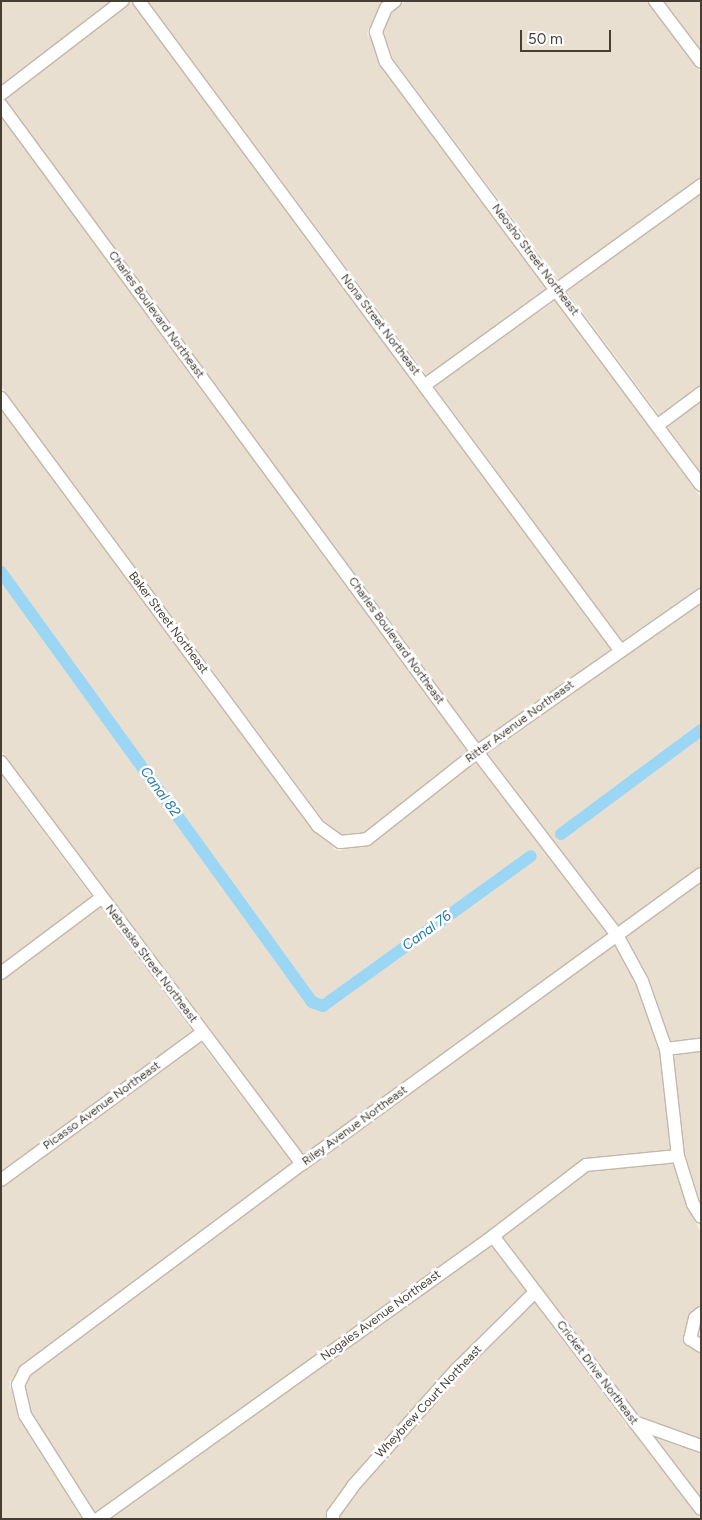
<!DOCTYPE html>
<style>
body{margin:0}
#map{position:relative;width:702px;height:1520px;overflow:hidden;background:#f3ede4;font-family:Figtree,sans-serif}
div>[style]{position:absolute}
.residential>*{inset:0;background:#e8dfd1}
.canal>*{height:12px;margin:-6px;padding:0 6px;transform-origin:6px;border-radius:6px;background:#9bd7f5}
.roads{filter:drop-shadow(1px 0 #c2b7a9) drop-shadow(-1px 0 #c2b7a9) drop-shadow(0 1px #c2b7a9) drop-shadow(0 -1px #c2b7a9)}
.minor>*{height:12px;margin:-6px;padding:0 6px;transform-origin:6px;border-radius:6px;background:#fff}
span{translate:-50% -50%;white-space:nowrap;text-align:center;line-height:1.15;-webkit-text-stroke:5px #fff;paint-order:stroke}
.street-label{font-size:12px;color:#463d33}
.water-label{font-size:14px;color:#237aa8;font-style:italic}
.frame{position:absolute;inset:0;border:2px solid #463d33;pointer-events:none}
.scale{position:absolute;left:520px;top:30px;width:91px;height:22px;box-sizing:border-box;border:2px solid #463d33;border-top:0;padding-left:6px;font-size:15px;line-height:18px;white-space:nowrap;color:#463d33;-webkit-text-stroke:4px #fff;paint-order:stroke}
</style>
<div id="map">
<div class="residential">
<div style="clip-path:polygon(1px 1px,112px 1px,1px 86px)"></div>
<div style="clip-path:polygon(148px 1px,385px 1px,380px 6px,371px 27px,368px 29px,367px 36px,371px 37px,381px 66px,548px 290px,427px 376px)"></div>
<div style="clip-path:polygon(406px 1px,647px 1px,701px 74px,701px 177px,560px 281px,393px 59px,383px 31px,392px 12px)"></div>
<div style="clip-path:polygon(664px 1px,701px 1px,701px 50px)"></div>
<div style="clip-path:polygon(131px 2px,611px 649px,479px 743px,5px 99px)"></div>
<div style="clip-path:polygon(1px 117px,468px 751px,365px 833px,342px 835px,324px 821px,1px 386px)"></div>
<div style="clip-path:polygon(701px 193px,701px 385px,660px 416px,567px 291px)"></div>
<div style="clip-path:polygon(556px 300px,701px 498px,701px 587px,622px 641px,434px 386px)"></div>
<div style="clip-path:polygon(701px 401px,701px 473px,667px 426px)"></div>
<div style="clip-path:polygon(1px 410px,314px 831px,333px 846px,333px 849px,340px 851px,343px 848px,371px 844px,475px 761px,607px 934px,304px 1155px,1px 750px)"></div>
<div style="clip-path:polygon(701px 602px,701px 867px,619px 926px,487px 753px)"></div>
<div style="clip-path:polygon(1px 775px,92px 897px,1px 965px)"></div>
<div style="clip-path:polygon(701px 882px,701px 1038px,671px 1042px,649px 978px,626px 936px)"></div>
<div style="clip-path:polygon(100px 907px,193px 1032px,1px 1172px,1px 981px)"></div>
<div style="clip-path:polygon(614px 945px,636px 984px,659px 1051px,671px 1150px,582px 1160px,489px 1231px,95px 1513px,31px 1412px,25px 1385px,30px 1375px,306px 1169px)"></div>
<div style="clip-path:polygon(200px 1042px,293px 1163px,21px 1366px,14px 1379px,10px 1380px,9px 1389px,12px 1390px,19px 1419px,82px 1519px,1px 1519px,1px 1188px)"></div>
<div style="clip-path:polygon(701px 1051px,701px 1203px,685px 1154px,673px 1054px)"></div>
<div style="clip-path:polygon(673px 1163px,687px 1207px,701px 1233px,701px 1304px,689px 1317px,683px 1338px,685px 1344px,701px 1353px,701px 1439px,639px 1417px,502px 1237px,588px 1172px)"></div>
<div style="clip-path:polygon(491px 1245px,626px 1424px,625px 1426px,630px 1428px,700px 1519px,109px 1519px)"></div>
<div style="clip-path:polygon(654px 1437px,701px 1453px,701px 1497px)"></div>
</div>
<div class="canal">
<div style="left:1px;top:572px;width:531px;rotate:54.12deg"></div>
<div style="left:312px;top:1002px;width:12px;rotate:20deg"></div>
<div style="left:323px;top:1006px;width:256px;rotate:-35.8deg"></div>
<div style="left:561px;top:834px;width:174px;rotate:-36.6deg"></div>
</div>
<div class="roads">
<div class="minor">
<div style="left:139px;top:1px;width:808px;rotate:53.46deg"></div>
<div style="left:395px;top:1px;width:11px;rotate:142deg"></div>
<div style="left:386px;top:8px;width:26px;rotate:113deg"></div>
<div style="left:376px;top:32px;width:32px;rotate:72deg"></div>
<div style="left:386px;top:62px;width:527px;rotate:53.33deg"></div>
<div style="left:655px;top:1px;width:76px;rotate:53deg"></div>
<div style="left:1px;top:94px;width:153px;rotate:-37.5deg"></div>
<div style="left:1px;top:105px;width:803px;rotate:53.66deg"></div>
<div style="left:477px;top:752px;width:230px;rotate:52.6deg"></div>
<div style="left:617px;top:935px;width:52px;rotate:61.5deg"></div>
<div style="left:642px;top:981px;width:72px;rotate:70.6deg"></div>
<div style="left:666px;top:1049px;width:108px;rotate:83.6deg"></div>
<div style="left:678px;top:1156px;width:50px;rotate:72.6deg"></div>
<div style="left:693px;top:1204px;width:15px;rotate:58deg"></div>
<div style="left:425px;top:385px;width:341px;rotate:-35.9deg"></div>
<div style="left:1px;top:398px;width:533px;rotate:53.47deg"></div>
<div style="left:318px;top:826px;width:27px;rotate:36deg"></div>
<div style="left:340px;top:842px;width:27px;rotate:-6deg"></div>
<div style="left:367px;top:839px;width:140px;rotate:-38.3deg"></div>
<div style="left:477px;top:752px;width:274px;rotate:-35deg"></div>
<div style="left:658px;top:425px;width:54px;rotate:-36.7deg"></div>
<div style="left:1px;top:762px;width:502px;rotate:53.18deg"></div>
<div style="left:1px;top:973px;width:125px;rotate:-36.9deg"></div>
<div style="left:666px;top:1049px;width:35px;rotate:-7deg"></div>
<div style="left:1px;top:1180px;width:249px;rotate:-36.2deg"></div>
<div style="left:493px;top:1236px;width:343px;rotate:52.7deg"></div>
<div style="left:701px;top:1313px;width:8px;rotate:140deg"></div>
<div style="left:695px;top:1318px;width:22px;rotate:103deg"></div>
<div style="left:690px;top:1339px;width:13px;rotate:32deg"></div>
<div style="left:634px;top:1422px;width:71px;rotate:19.7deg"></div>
<div style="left:91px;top:1519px;width:123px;rotate:-122.4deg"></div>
<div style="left:25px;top:1415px;width:31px;rotate:-103deg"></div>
<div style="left:18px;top:1385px;width:16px;rotate:-63deg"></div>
<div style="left:25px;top:1371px;width:346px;rotate:-36.8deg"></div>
<div style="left:302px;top:1164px;width:493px;rotate:-36deg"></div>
<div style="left:98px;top:1519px;width:486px;rotate:-35.6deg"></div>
<div style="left:493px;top:1236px;width:117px;rotate:-37.4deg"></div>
<div style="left:586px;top:1165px;width:92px;rotate:-5.6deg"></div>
<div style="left:333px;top:1519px;width:5px;rotate:-90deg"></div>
<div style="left:333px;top:1514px;width:34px;rotate:-54deg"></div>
<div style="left:353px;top:1486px;width:157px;rotate:-48.4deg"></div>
<div style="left:457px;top:1369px;width:110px;rotate:-44.6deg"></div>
</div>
</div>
<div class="street-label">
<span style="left:535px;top:260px;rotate:53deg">Neosho Street Northeast</span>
<span style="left:156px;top:315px;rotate:54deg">Charles Boulevard Northeast</span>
<span style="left:380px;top:325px;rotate:53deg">Nona Street Northeast</span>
<span style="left:168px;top:623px;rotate:53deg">Baker Street Northeast</span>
<span style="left:396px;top:641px;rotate:54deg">Charles Boulevard Northeast</span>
<span style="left:520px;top:722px;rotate:-36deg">Ritter Avenue Northeast</span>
<span style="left:151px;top:964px;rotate:53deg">Nebraska Street Northeast</span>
<span style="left:102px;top:1106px;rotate:-36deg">Picasso Avenue Northeast</span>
<span style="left:355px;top:1126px;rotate:-36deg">Riley Avenue Northeast</span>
<span style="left:381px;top:1316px;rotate:-36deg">Nogales Avenue Northeast</span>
<span style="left:597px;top:1373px;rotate:53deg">Cricket Drive Northeast</span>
<span style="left:429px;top:1402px;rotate:-47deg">Wheybrew Court Northeast</span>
</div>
<div class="water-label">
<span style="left:160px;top:792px;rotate:54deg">Canal 82</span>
<span style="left:427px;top:931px;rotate:-36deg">Canal 76</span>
</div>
<div class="frame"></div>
<div class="scale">50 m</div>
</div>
